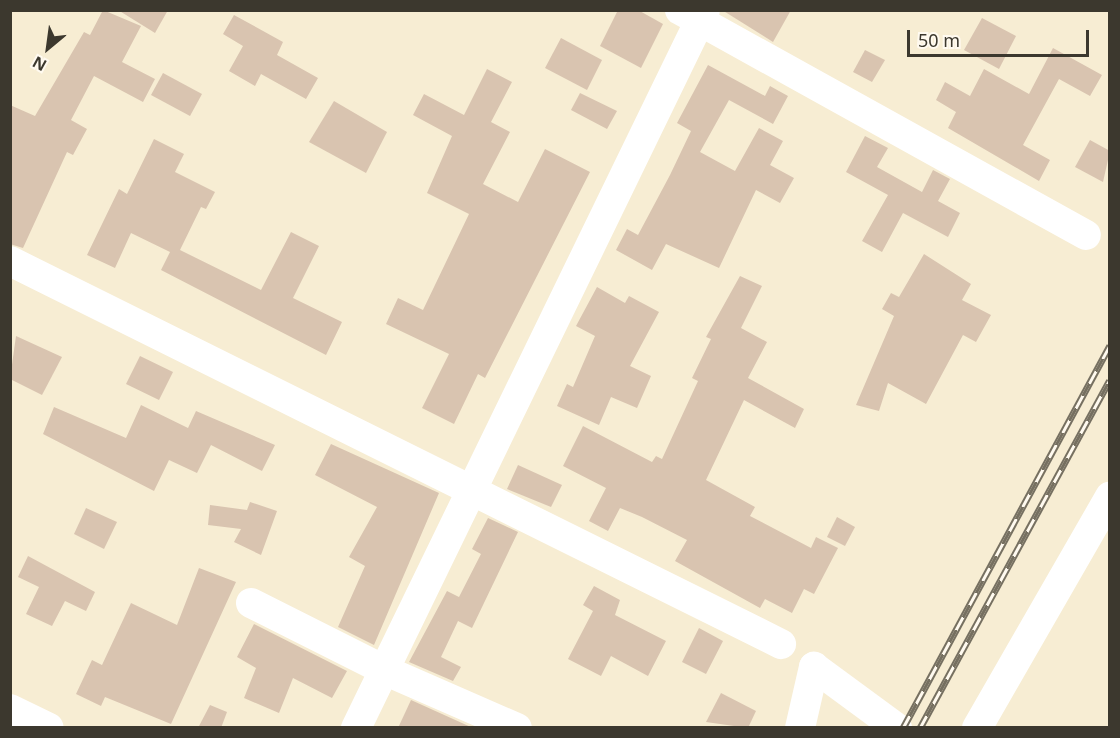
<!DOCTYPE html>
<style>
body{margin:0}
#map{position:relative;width:1120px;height:738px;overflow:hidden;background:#f7edd3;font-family:"Noto Sans",sans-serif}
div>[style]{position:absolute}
.building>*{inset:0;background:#d9c4b0}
.minor>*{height:30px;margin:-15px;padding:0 15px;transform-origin:15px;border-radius:15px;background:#fff}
.rail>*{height:7px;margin-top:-3.5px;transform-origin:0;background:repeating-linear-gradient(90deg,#fffaf0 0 14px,#767061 0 28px);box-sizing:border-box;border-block:2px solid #767061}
span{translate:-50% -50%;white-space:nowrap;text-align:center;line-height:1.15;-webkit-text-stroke:5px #fffaf0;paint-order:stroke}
.frame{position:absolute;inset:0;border:12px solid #3c382e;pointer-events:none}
.north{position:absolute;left:18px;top:18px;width:60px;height:60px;-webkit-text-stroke:4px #fffaf0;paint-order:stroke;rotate:209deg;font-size:16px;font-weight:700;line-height:24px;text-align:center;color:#3c382e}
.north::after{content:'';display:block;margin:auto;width:21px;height:27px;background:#3c382e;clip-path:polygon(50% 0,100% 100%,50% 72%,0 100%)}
.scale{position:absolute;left:907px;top:30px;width:182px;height:27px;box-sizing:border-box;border:3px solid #3c382e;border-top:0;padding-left:8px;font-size:18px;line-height:21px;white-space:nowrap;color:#3c382e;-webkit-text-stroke:4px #fffaf0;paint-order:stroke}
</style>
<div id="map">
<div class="building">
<div style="clip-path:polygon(103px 10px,141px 26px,122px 62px,155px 79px,143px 102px,94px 76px,71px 120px,87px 129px,73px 155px,67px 152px,23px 248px,10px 244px,10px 105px,35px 116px,84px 32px,90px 35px)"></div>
<div style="clip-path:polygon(118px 10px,168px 10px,155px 33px)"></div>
<div style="clip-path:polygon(618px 10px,638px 10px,663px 24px,641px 68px,600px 46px)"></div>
<div style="clip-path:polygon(722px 10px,791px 10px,773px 42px)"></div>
<div style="clip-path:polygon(234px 15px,283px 42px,277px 55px,318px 78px,306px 99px,261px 74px,255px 86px,229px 71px,243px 46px,223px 34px)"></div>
<div style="clip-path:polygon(982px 18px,1016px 36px,999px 69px,964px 50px)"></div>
<div style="clip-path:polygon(561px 38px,602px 60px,587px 90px,545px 68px)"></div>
<div style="clip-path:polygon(1053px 48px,1102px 75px,1090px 96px,1059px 79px,1023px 145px,1050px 160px,1039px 181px,948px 128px,956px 112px,936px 100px,945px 82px,970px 96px,984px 69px,1029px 94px)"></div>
<div style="clip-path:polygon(865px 50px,885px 60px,872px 82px,853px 72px)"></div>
<div style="clip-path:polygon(708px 65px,765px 96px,770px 86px,788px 96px,773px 124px,729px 100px,700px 152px,735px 171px,759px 128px,783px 141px,770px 165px,794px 178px,780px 203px,756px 190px,719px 268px,666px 244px,652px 270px,616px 250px,627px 229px,638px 235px,670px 175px,691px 131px,677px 123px)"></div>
<div style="clip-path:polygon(487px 69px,512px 82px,491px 122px,510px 132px,483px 184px,518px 202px,545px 149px,590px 172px,485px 378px,478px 374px,454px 424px,422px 408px,449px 354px,386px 324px,398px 298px,423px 310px,469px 214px,427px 193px,452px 136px,413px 115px,424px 94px,464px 115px)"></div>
<div style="clip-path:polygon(163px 73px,202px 94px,190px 116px,151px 95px)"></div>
<div style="clip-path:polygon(580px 93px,617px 111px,607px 129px,571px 110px)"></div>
<div style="clip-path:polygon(334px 101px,387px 132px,366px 173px,309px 142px)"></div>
<div style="clip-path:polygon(865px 136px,888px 148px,877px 167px,922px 192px,933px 170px,950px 179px,938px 201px,960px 213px,948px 237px,903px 213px,882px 252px,862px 241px,888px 195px,846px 172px)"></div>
<div style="clip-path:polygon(154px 139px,184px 154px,175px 172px,215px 192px,206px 209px,201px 207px,180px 250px,261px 290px,291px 232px,319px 246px,293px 298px,342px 322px,326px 355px,161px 270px,170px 252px,131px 233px,115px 268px,87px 255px,119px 189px,127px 194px)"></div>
<div style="clip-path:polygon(1090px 140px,1110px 151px,1103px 182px,1075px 167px)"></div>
<div style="clip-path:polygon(924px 254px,971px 284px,962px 300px,991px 315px,976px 342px,963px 335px,926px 404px,888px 383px,879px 411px,856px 405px,894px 316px,882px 309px,891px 293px,899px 297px)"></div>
<div style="clip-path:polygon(740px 276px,762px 286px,741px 328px,767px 342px,748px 378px,804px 409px,795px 428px,744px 400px,706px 480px,755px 507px,750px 516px,811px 548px,816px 537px,838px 548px,814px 594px,804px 589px,792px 613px,765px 599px,760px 608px,675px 561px,687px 540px,642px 517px,620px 508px,608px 531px,589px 521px,606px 488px,563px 466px,583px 426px,652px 462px,656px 456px,662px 459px,698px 381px,692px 378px,711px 339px,706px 337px)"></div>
<div style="clip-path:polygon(597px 287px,625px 303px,629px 296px,659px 312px,630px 366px,651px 376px,637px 408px,611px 397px,599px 425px,557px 406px,567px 384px,573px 387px,595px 336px,576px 326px)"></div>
<div style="clip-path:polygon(16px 336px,62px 357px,42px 395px,10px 379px)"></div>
<div style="clip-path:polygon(140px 356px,173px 372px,159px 400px,126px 384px)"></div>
<div style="clip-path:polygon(141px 405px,188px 428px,196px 411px,275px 445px,262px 471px,211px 445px,197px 473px,169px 460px,154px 491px,43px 434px,54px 407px,126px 438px)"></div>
<div style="clip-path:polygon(331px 444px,439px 493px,374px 645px,338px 627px,365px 566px,349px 557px,377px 507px,315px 475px)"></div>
<div style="clip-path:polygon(518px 465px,562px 485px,551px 507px,507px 489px)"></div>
<div style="clip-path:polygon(250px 502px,277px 511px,261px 555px,234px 542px,241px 529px,208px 525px,210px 505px,247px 510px)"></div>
<div style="clip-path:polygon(86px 508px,117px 522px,104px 549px,74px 534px)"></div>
<div style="clip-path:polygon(837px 517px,855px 527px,845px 546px,827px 537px)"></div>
<div style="clip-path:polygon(488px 518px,518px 532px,472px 628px,458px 621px,441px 657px,461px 667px,453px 681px,409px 662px,447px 591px,459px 597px,481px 554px,472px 549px)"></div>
<div style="clip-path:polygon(28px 556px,95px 592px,86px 611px,65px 601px,52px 626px,26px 614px,39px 587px,18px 577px)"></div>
<div style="clip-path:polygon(199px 568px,236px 582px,171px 724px,105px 697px,101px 706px,76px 694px,92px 660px,102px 665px,131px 603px,177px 625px)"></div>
<div style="clip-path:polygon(594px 586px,620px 600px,615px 615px,666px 641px,648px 676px,611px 656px,601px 676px,568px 659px,593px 611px,583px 605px)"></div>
<div style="clip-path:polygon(254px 624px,347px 671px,332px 698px,293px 678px,279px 713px,244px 698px,256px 668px,237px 657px)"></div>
<div style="clip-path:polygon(699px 628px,723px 641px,706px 674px,682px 662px)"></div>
<div style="clip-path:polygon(721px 693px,756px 711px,748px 728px,706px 722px)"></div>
<div style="clip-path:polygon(411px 700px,473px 728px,398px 728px)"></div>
<div style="clip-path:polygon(210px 705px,227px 712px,221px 728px,198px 728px)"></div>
</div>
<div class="minor">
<div style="left:680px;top:10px;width:464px;rotate:29deg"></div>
<div style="left:10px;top:261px;width:861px;rotate:26.42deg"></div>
<div style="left:251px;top:603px;width:149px;rotate:26.7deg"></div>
<div style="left:384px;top:670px;width:145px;rotate:23.6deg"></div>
<div style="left:10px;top:709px;width:43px;rotate:26deg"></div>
<div style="left:356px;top:728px;width:798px;rotate:-64.08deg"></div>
<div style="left:800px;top:728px;width:63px;rotate:-77.1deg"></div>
<div style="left:814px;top:667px;width:103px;rotate:36.3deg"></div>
<div style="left:977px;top:728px;width:267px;rotate:-60.1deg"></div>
</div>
<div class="rail">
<div style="left:903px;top:728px;width:435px;rotate:-61.6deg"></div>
<div style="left:920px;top:728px;width:396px;rotate:-61.4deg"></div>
</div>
<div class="frame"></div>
<div class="north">N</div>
<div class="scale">50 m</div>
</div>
